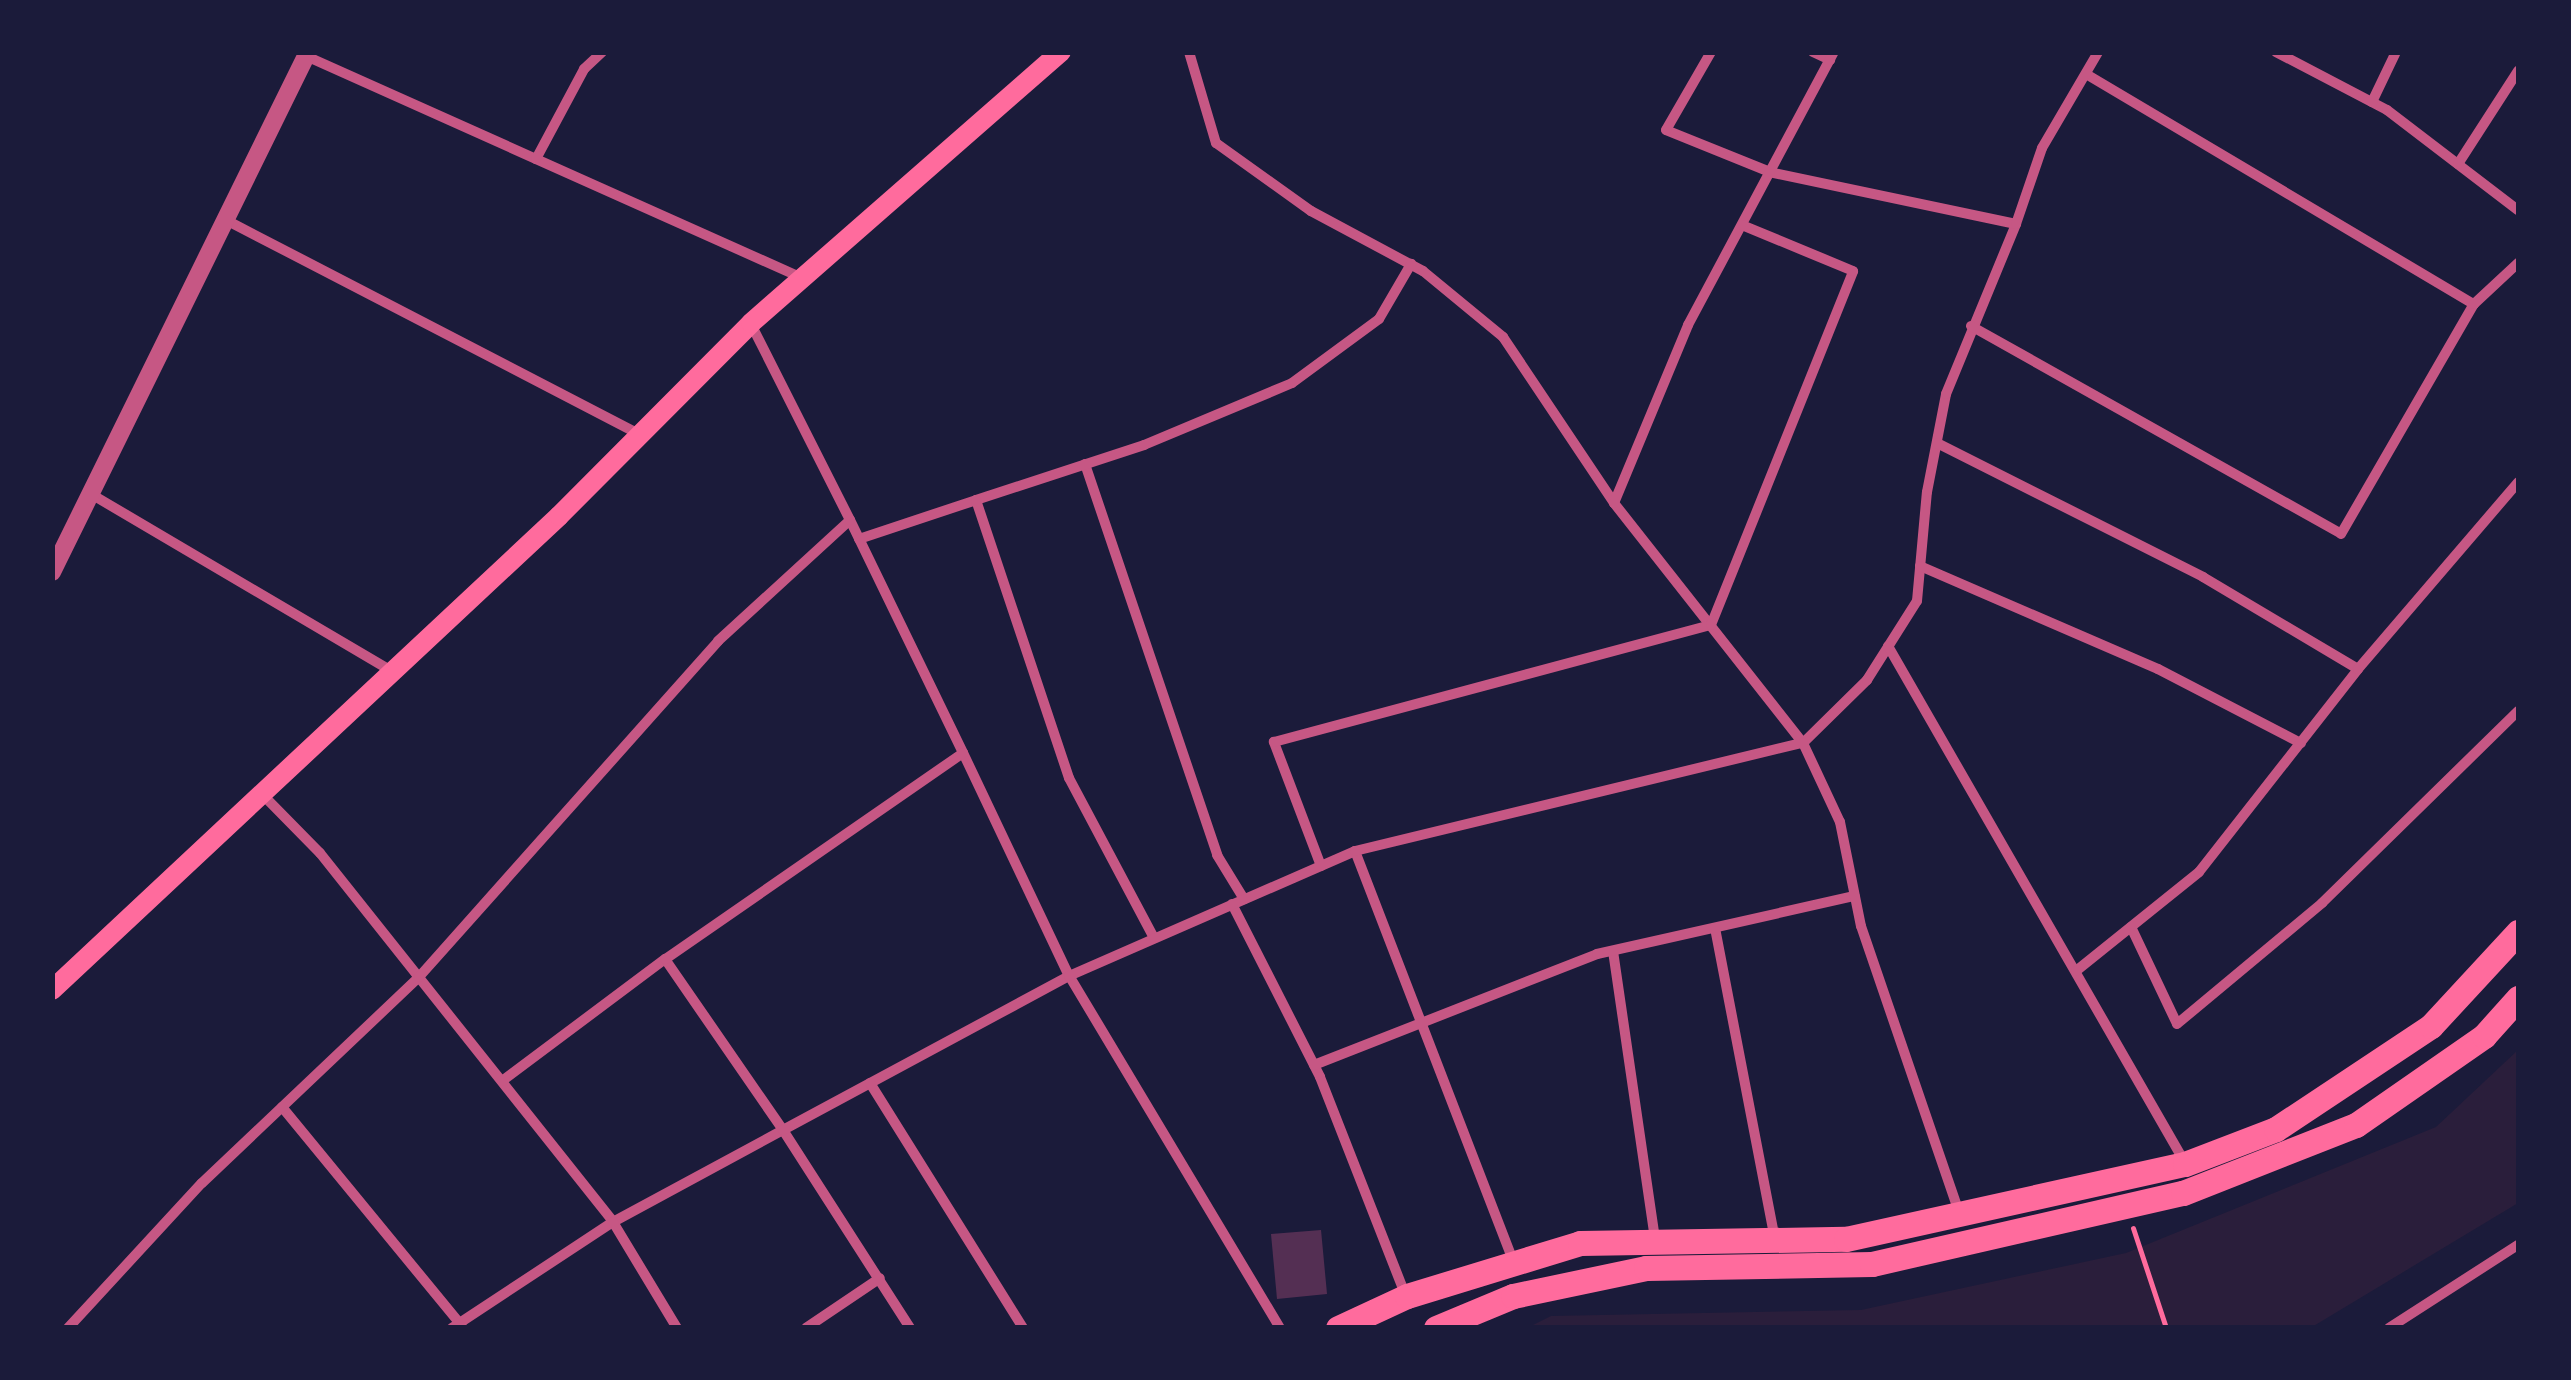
<!DOCTYPE html>
<style>
body{margin:0}
#map{position:relative;width:2571px;height:1380px;overflow:hidden;background:#1b1b3a;font-family:Cabin,sans-serif}
div>[style]{position:absolute}
.green>*{inset:0;background:#2a1e3b}
.building>*{inset:0;background:#542f53}
.path>*{height:5px;margin:-2.5px;padding:0 2.5px;transform-origin:2.5px;border-radius:2.5px;background:#ff6b9d}
.minor>*{height:10px;margin:-5px;padding:0 5px;transform-origin:5px;border-radius:5px;background:#c65784}
.tertiary>*{height:18px;margin:-9px;padding:0 9px;transform-origin:9px;border-radius:9px;background:#c65784}
.secondary>*{height:20px;margin:-10px;padding:0 10px;transform-origin:10px;border-radius:10px;background:#ff6b9d}
.primary>*{height:25px;margin:-12.5px;padding:0 12.5px;transform-origin:12.5px;border-radius:12.5px;background:#ff6b9d}
span{translate:-50% -50%;white-space:nowrap;text-align:center;line-height:1.15;-webkit-text-stroke:8px #1b1b3a;paint-order:stroke}
.frame{position:absolute;inset:0;border:55px solid #1b1b3a;pointer-events:none}
</style>
<div id="map">
<div class="green">
<div style="clip-path:polygon(2518px 1050px,2518px 1203px,2312px 1327px,1527px 1328px,1551px 1316px,1861px 1310px,2126px 1253px,2436px 1127px)"></div>
</div>
<div class="building">
<div style="clip-path:polygon(1321px 1230px,1327px 1294px,1277px 1299px,1271px 1234px)"></div>
</div>
<div class="path">
<div style="left:2133px;top:1228px;width:105px;rotate:71.7deg"></div>
</div>
<div class="minor">
<div style="left:1189px;top:52px;width:95px;rotate:73.5deg"></div>
<div style="left:1216px;top:143px;width:117px;rotate:35.6deg"></div>
<div style="left:1311px;top:211px;width:127px;rotate:28.2deg"></div>
<div style="left:1423px;top:271px;width:104px;rotate:39.5deg"></div>
<div style="left:1503px;top:337px;width:200px;rotate:56.2deg"></div>
<div style="left:1614px;top:503px;width:305px;rotate:51.8deg"></div>
<div style="left:1803px;top:743px;width:90px;rotate:-44.5deg"></div>
<div style="left:1867px;top:680px;width:93px;rotate:-57.7deg"></div>
<div style="left:1917px;top:601px;width:109px;rotate:-84.8deg"></div>
<div style="left:1927px;top:492px;width:100px;rotate:-79deg"></div>
<div style="left:1946px;top:394px;width:184px;rotate:-67.6deg"></div>
<div style="left:2016px;top:224px;width:251px;rotate:-168.1deg"></div>
<div style="left:1770px;top:172px;width:112px;rotate:-158deg"></div>
<div style="left:1666px;top:130px;width:90px;rotate:-60deg"></div>
<div style="left:1813px;top:52px;width:19px;rotate:25deg"></div>
<div style="left:2276px;top:52px;width:125px;rotate:27.6deg"></div>
<div style="left:2387px;top:110px;width:165px;rotate:37.4deg"></div>
<div style="left:306px;top:56px;width:543px;rotate:24.11deg"></div>
<div style="left:2086px;top:74px;width:451px;rotate:30.7deg"></div>
<div style="left:2372px;top:102px;width:55px;rotate:-64.4deg"></div>
<div style="left:536px;top:159px;width:102px;rotate:-61.9deg"></div>
<div style="left:584px;top:69px;width:25px;rotate:-43deg"></div>
<div style="left:2458px;top:164px;width:111px;rotate:-57.2deg"></div>
<div style="left:226px;top:220px;width:466px;rotate:27.4deg"></div>
<div style="left:2016px;top:224px;width:80px;rotate:-71.1deg"></div>
<div style="left:2042px;top:148px;width:111px;rotate:-59.7deg"></div>
<div style="left:1971px;top:326px;width:424px;rotate:29.3deg"></div>
<div style="left:2341px;top:534px;width:266px;rotate:-60deg"></div>
<div style="left:2474px;top:304px;width:60px;rotate:-43deg"></div>
<div style="left:1937px;top:443px;width:298px;rotate:26.7deg"></div>
<div style="left:2203px;top:577px;width:180px;rotate:30.7deg"></div>
<div style="left:1085px;top:464px;width:413px;rotate:71.3deg"></div>
<div style="left:1217px;top:855px;width:52px;rotate:58.5deg"></div>
<div style="left:91px;top:494px;width:349px;rotate:30.5deg"></div>
<div style="left:976px;top:500px;width:177px;rotate:-18.1deg"></div>
<div style="left:1144px;top:445px;width:160px;rotate:-22.7deg"></div>
<div style="left:1292px;top:383px;width:108px;rotate:-36.3deg"></div>
<div style="left:1379px;top:319px;width:64px;rotate:-59.8deg"></div>
<div style="left:1614px;top:503px;width:193px;rotate:-67.4deg"></div>
<div style="left:1688px;top:325px;width:310px;rotate:-61.9deg"></div>
<div style="left:850px;top:520px;width:259px;rotate:64.1deg"></div>
<div style="left:859px;top:539px;width:123px;rotate:-18.4deg"></div>
<div style="left:976px;top:500px;width:293px;rotate:71.5deg"></div>
<div style="left:1069px;top:778px;width:181px;rotate:62deg"></div>
<div style="left:1920px;top:566px;width:259px;rotate:23.4deg"></div>
<div style="left:2158px;top:669px;width:161px;rotate:27.4deg"></div>
<div style="left:1888px;top:646px;width:594px;rotate:60.11deg"></div>
<div style="left:262px;top:794px;width:83px;rotate:45.5deg"></div>
<div style="left:320px;top:853px;width:471px;rotate:51.5deg"></div>
<div style="left:613px;top:1222px;width:193px;rotate:-28.4deg"></div>
<div style="left:783px;top:1130px;width:235px;rotate:57.3deg"></div>
<div style="left:1355px;top:851px;width:439px;rotate:68.9deg"></div>
<div style="left:1321px;top:866px;width:133px;rotate:-110.8deg"></div>
<div style="left:1274px;top:742px;width:452px;rotate:-15deg"></div>
<div style="left:1711px;top:625px;width:381px;rotate:-68.1deg"></div>
<div style="left:1853px;top:271px;width:120px;rotate:-157.5deg"></div>
<div style="left:1232px;top:904px;width:194px;rotate:63deg"></div>
<div style="left:1320px;top:1077px;width:235px;rotate:68.6deg"></div>
<div style="left:2131px;top:927px;width:107px;rotate:64.6deg"></div>
<div style="left:2177px;top:1024px;width:189px;rotate:-39.8deg"></div>
<div style="left:2322px;top:903px;width:274px;rotate:-44.4deg"></div>
<div style="left:1715px;top:928px;width:319px;rotate:79.1deg"></div>
<div style="left:1613px;top:951px;width:290px;rotate:81.7deg"></div>
<div style="left:2076px;top:971px;width:158px;rotate:-38.8deg"></div>
<div style="left:2199px;top:872px;width:258px;rotate:-51.9deg"></div>
<div style="left:2358px;top:669px;width:246px;rotate:-49.4deg"></div>
<div style="left:1314px;top:1065px;width:304px;rotate:-21.4deg"></div>
<div style="left:1597px;top:954px;width:264px;rotate:-12.7deg"></div>
<div style="left:502px;top:1081px;width:204px;rotate:-36.8deg"></div>
<div style="left:665px;top:959px;width:208px;rotate:55.4deg"></div>
<div style="left:783px;top:1130px;width:325px;rotate:-28.3deg"></div>
<div style="left:1069px;top:976px;width:247px;rotate:-115.4deg"></div>
<div style="left:963px;top:753px;width:362px;rotate:145.3deg"></div>
<div style="left:870px;top:1083px;width:289px;rotate:58deg"></div>
<div style="left:282px;top:1107px;width:283px;rotate:50.6deg"></div>
<div style="left:68px;top:1328px;width:197px;rotate:-47.3deg"></div>
<div style="left:202px;top:1183px;width:299px;rotate:-43.5deg"></div>
<div style="left:419px;top:977px;width:450px;rotate:-48.3deg"></div>
<div style="left:718px;top:641px;width:179px;rotate:-42.5deg"></div>
<div style="left:850px;top:520px;width:220px;rotate:-116.8deg"></div>
<div style="left:452px;top:1328px;width:193px;rotate:-33.4deg"></div>
<div style="left:613px;top:1222px;width:124px;rotate:58.9deg"></div>
<div style="left:806px;top:1328px;width:89px;rotate:-34deg"></div>
<div style="left:1280px;top:1328px;width:410px;rotate:-120.9deg"></div>
<div style="left:1069px;top:976px;width:312px;rotate:-23.6deg"></div>
<div style="left:1355px;top:851px;width:461px;rotate:-13.6deg"></div>
<div style="left:1803px;top:743px;width:87px;rotate:64.9deg"></div>
<div style="left:1840px;top:822px;width:106px;rotate:78.6deg"></div>
<div style="left:1861px;top:926px;width:302px;rotate:71.1deg"></div>
<div style="left:2389px;top:1328px;width:153px;rotate:-32.8deg"></div>
</div>
<div class="tertiary">
<div style="left:52px;top:572px;width:580px;rotate:-63.79deg"></div>
</div>
<div class="secondary">
<div style="left:52px;top:990px;width:694px;rotate:-43.07deg"></div>
<div style="left:559px;top:516px;width:272px;rotate:-45.1deg"></div>
<div style="left:751px;top:323px;width:412px;rotate:-41.2deg"></div>
</div>
<div class="primary">
<div style="left:1338px;top:1328px;width:76px;rotate:-24.9deg"></div>
<div style="left:1407px;top:1296px;width:181px;rotate:-17deg"></div>
<div style="left:1580px;top:1243px;width:266px;rotate:-0.9deg"></div>
<div style="left:1846px;top:1239px;width:347px;rotate:-12.5deg"></div>
<div style="left:2185px;top:1164px;width:97px;rotate:-21deg"></div>
<div style="left:2276px;top:1129px;width:186px;rotate:-33.6deg"></div>
<div style="left:2431px;top:1026px;width:128px;rotate:-47.2deg"></div>
<div style="left:1436px;top:1328px;width:83px;rotate:-22.6deg"></div>
<div style="left:1513px;top:1296px;width:136px;rotate:-11.9deg"></div>
<div style="left:1646px;top:1268px;width:226px;rotate:-1deg"></div>
<div style="left:1872px;top:1264px;width:319px;rotate:-12.9deg"></div>
<div style="left:2183px;top:1193px;width:186px;rotate:-21.5deg"></div>
<div style="left:2356px;top:1125px;width:156px;rotate:-34.8deg"></div>
<div style="left:2484px;top:1036px;width:51px;rotate:-48.2deg"></div>
</div>
<div class="frame"></div>
</div>
